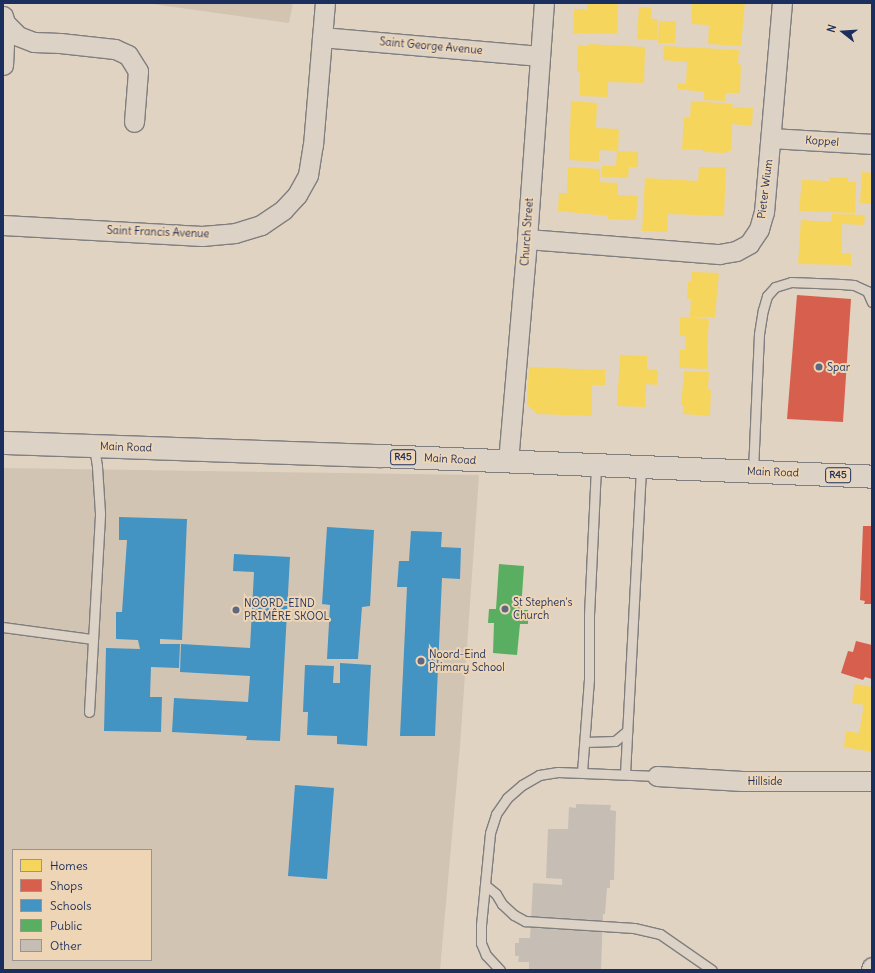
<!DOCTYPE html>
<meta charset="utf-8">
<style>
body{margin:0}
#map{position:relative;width:875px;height:973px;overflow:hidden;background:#e0d3c2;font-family:Delius,sans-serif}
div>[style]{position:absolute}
.built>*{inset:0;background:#d2c4b3}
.green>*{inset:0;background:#d3c4b2}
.homes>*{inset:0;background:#f6d55c}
.shops>*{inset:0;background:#d6604d}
.schools>*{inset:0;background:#4393c3}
.public>*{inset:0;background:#5aae61}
.building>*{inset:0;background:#c6beb4}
.roads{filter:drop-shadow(1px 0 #807e7f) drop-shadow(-1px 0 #807e7f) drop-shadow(0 1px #807e7f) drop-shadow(0 -1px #807e7f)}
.service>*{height:9px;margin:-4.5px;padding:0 4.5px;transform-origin:4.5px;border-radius:4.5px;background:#dcd2c6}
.minor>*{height:19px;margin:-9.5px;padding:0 9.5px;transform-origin:9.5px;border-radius:9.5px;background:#dcd2c6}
.primary>*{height:22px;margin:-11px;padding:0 11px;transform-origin:11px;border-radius:11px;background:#dcd2c6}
.dots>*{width:11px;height:11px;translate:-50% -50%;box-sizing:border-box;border:2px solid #edd5b5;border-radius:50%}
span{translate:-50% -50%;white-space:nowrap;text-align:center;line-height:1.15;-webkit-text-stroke:4px #edd5b5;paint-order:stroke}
.shield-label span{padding:1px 3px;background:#edd5b5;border:1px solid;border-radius:3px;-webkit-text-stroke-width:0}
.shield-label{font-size:10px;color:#1b2f5e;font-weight:700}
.street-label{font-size:11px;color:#1b2f5e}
.poi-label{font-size:11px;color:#1b2f5e}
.left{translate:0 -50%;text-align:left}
.frame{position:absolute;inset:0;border:4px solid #1b2f5e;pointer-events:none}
.legend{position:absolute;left:12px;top:849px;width:140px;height:112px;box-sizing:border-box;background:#edd5b5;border:1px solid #999392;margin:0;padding:5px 7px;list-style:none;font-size:12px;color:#1b2f5e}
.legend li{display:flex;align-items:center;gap:8px;height:20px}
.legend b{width:20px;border:1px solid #999392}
.north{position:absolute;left:823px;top:12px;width:40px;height:40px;-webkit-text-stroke:3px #edd5b5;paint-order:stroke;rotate:287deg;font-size:11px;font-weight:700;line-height:16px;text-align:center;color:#1b2f5e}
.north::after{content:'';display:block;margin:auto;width:14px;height:18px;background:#1b2f5e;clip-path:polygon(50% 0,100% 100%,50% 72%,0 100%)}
</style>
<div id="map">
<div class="built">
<div style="clip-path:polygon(evenodd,3px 468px,479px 475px,460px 746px,440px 970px,3px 970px,3px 468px,13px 850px,151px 850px,151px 960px,13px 960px,13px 850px)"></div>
</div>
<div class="green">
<div style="clip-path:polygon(145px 3px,293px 3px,289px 23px)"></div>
</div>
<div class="homes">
<div style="clip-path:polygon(587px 3px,618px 3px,617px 34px,573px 33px,574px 9px,587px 9px)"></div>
<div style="clip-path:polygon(692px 3px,745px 3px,741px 46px,708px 44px,709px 25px,691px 24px)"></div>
<div style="clip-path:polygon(639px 7px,652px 8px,651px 19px,658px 19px,657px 40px,637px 39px)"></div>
<div style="clip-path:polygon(659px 21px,676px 21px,675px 43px,658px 43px)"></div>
<div style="clip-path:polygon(589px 44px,645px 47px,644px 83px,608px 82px,608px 97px,580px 96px,580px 72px,577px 72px,578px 45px,588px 46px)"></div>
<div style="clip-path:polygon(664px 46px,739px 50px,738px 64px,741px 65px,740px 93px,725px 93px,725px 101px,704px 100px,704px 92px,678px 89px,678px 83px,686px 84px,687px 62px,663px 60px)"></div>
<div style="clip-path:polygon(571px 101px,597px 103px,596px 128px,619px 129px,618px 151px,638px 152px,638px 167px,629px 167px,628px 178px,601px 177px,602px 166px,616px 166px,617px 151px,599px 150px,599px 162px,569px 160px)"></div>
<div style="clip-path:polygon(691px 101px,733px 104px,732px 107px,753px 108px,752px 126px,732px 124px,731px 151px,726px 151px,726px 153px,703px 152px,703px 150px,682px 149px,684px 117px,690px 118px)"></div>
<div style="clip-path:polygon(568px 167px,600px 169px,600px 182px,618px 183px,618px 195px,638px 196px,636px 220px,607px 219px,608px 216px,558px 211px,559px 193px,567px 193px)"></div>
<div style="clip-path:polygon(699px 167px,726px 167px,724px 216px,668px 214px,667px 232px,642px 231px,645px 178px,698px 181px)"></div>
<div style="clip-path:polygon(862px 172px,872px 173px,872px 204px,860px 203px)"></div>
<div style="clip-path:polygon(830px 177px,848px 178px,848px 182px,856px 182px,855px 213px,799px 211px,802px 180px,830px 181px)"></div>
<div style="clip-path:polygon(832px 214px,865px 215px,864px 225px,842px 224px,842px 253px,851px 253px,851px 265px,798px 264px,801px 220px,831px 222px)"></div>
<div style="clip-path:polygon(692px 272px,719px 273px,715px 317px,690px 317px,691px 299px,687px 299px,688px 282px,691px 282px)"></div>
<div style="clip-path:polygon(680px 317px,709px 319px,707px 351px,708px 351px,708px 369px,679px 368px,680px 350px,685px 350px,686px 336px,680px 336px)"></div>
<div style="clip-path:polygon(620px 355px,647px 356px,647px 369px,658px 370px,657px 385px,646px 384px,645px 407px,617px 406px)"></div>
<div style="clip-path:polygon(529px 367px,605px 370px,605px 385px,592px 385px,592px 416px,537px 414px,527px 405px)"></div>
<div style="clip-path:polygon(684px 371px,709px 372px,708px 389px,711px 389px,710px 416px,683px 414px,684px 406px,681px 406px)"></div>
<div style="clip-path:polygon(855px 684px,872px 687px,872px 752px,844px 747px,846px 731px,859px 733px,864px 705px,852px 703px)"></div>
</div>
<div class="shops">
<div style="clip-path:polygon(797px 295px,851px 299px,843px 422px,787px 419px)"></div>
<div style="clip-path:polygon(863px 526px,872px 526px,872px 604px,864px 604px,865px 601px,860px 600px)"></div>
<div style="clip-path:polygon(856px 641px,872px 645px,872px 679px,865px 677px,863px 680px,841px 673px,848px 651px,853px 652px)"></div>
</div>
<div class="schools">
<div style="clip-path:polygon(119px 517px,187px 519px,182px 640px,160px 639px,160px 644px,180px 644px,179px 668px,151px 667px,150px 697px,162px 697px,161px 732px,104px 731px,106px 648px,140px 649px,138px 640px,116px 639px,116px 612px,122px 612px,127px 540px,119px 540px)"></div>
<div style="clip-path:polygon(327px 527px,374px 530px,370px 606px,362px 607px,358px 659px,327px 659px,330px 605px,322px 604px)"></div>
<div style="clip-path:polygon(411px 531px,442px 532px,441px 547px,461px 548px,460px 579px,442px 578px,435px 736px,400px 736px,407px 587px,397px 587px,399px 561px,409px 561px)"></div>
<div style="clip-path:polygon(234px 554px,290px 557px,280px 741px,246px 740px,247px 736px,172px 732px,174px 698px,248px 702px,250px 676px,180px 672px,181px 644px,250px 648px,254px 572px,233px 571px)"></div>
<div style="clip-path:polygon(340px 663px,371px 665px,367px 746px,337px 744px,337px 736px,307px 735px,308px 712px,303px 712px,305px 665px,334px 666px,333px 683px,340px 683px)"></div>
<div style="clip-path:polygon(295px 785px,334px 788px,327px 879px,288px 876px)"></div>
</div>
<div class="public">
<div style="clip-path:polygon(499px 564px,524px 566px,521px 610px,528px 610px,528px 624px,520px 624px,517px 655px,493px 653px,494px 623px,488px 623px,489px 609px,496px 609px)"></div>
</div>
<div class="building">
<div style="clip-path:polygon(576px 804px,611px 805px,610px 810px,616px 811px,614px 880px,610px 880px,610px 888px,607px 888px,605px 914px,603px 914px,601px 970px,529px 970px,529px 962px,518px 962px,519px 956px,515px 956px,515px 943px,519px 943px,519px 938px,530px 938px,533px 883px,562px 885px,562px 879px,546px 878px,548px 829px,568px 829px,569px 807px,576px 808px)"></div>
</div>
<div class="roads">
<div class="service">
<div style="left:753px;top:471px;width:137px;rotate:-87.5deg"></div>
<div style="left:759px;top:334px;width:24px;rotate:-81deg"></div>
<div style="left:763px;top:310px;width:15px;rotate:-74deg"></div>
<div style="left:767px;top:296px;width:12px;rotate:-48deg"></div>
<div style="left:775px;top:287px;width:17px;rotate:-17deg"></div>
<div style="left:791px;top:282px;width:50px;rotate:2.3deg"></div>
<div style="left:841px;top:284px;width:13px;rotate:4deg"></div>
<div style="left:854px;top:285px;width:14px;rotate:25deg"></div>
<div style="left:867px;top:291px;width:12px;rotate:66deg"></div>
<div style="left:3px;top:627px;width:90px;rotate:7.7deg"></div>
<div style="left:89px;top:712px;width:199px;rotate:-86.8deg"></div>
<div style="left:100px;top:513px;width:47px;rotate:-93.7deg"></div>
<div style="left:97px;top:466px;width:20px;rotate:-99deg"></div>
<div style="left:585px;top:742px;width:30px;rotate:-2deg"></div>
<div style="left:615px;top:741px;width:16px;rotate:-40deg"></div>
<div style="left:582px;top:772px;width:93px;rotate:-85.7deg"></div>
<div style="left:589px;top:679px;width:64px;rotate:-90deg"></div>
<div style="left:589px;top:615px;width:150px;rotate:-87.3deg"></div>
<div style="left:625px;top:774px;width:307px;rotate:-87deg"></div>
<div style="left:485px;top:885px;width:14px;rotate:39deg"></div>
<div style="left:496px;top:894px;width:12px;rotate:59deg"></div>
<div style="left:502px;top:904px;width:16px;rotate:43deg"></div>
<div style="left:514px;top:915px;width:13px;rotate:29deg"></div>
<div style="left:525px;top:921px;width:109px;rotate:3.7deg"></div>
<div style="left:634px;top:928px;width:27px;rotate:13deg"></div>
<div style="left:660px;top:934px;width:63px;rotate:34.7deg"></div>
<div style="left:500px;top:970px;width:21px;rotate:-133deg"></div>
<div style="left:486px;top:955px;width:13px;rotate:-113deg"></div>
<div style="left:481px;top:943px;width:18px;rotate:-90deg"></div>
<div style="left:481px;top:925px;width:92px;rotate:-84.4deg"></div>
<div style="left:490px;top:833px;width:20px;rotate:-72deg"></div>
<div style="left:496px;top:814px;width:19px;rotate:-55deg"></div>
<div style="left:507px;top:798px;width:20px;rotate:-41deg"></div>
<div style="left:522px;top:785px;width:20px;rotate:-30deg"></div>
<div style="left:539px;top:775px;width:19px;rotate:-9deg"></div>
<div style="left:558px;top:772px;width:99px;rotate:2.3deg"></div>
</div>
<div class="minor">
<div style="left:3px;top:16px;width:7px;rotate:74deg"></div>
<div style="left:5px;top:23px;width:42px;rotate:92.7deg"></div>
<div style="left:5px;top:23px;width:18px;rotate:45deg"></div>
<div style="left:18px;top:36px;width:17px;rotate:21deg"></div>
<div style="left:34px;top:42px;width:26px;rotate:2deg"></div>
<div style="left:60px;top:43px;width:55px;rotate:6.2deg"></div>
<div style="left:115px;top:49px;width:14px;rotate:25deg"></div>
<div style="left:128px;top:55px;width:19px;rotate:58deg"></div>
<div style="left:138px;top:71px;width:51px;rotate:94.5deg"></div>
<div style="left:322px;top:37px;width:218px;rotate:5deg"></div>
<div style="left:771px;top:138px;width:101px;rotate:3.4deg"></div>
<div style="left:3px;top:225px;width:199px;rotate:3.2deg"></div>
<div style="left:202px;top:236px;width:33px;rotate:-5deg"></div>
<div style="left:235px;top:233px;width:27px;rotate:-17deg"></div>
<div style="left:261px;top:225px;width:27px;rotate:-34deg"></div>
<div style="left:283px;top:210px;width:21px;rotate:-47deg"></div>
<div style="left:297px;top:195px;width:23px;rotate:-61deg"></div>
<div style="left:308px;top:175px;width:30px;rotate:-81deg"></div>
<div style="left:313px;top:145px;width:143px;rotate:-85.2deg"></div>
<div style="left:527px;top:239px;width:193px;rotate:4.5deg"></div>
<div style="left:719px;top:254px;width:17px;rotate:-10deg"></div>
<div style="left:736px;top:251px;width:15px;rotate:-28deg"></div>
<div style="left:749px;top:244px;width:18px;rotate:-56deg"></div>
<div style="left:759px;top:229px;width:18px;rotate:-74deg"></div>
<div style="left:764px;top:212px;width:210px;rotate:-85.1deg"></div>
<div style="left:508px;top:462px;width:224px;rotate:-85.1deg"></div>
<div style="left:527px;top:239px;width:237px;rotate:-85.9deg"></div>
<div style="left:657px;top:776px;width:85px;rotate:3.4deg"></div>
<div style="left:742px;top:781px;width:130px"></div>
<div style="left:871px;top:970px;width:3px;rotate:-72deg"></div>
</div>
<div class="primary">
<div style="left:3px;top:443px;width:376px;rotate:2deg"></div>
<div style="left:379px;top:456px;width:493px;rotate:2.4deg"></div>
</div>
</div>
<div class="dots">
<div style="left:819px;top:367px;background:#606881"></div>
<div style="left:505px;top:609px;background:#606881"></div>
<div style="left:236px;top:610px;background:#606881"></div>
<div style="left:421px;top:661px;background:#606881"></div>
</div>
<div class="shield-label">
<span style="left:403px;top:457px">R45</span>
<span style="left:838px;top:475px">R45</span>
</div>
<div class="street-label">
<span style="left:431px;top:46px;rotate:5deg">Saint George Avenue</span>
<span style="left:822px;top:141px;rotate:4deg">Koppel</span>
<span style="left:765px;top:189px;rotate:-83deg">Pieter Wium</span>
<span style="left:158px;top:232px;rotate:2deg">Saint Francis Avenue</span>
<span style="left:527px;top:232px;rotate:-86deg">Church Street</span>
<span style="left:126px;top:447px;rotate:2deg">Main Road</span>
<span style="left:450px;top:459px;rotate:3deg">Main Road</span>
<span style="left:773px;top:472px;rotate:2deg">Main Road</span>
<span style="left:765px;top:781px">Hillside</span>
</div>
<div class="poi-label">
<span class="left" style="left:827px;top:367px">Spar</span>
<span class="left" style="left:513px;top:609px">St Stephen's<br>Church</span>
<span class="left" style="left:244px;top:610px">NOORD-EIND<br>PRIMÊRE SKOOL</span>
<span class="left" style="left:429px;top:661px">Noord-Eind<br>Primary School</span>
</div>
<div class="frame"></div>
<ul class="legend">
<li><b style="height:11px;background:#f6d55c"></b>Homes</li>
<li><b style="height:11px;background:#d6604d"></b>Shops</li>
<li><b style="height:11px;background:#4393c3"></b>Schools</li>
<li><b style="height:11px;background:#5aae61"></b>Public</li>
<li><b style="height:11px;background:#c6beb4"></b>Other</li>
</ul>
<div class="north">N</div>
</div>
